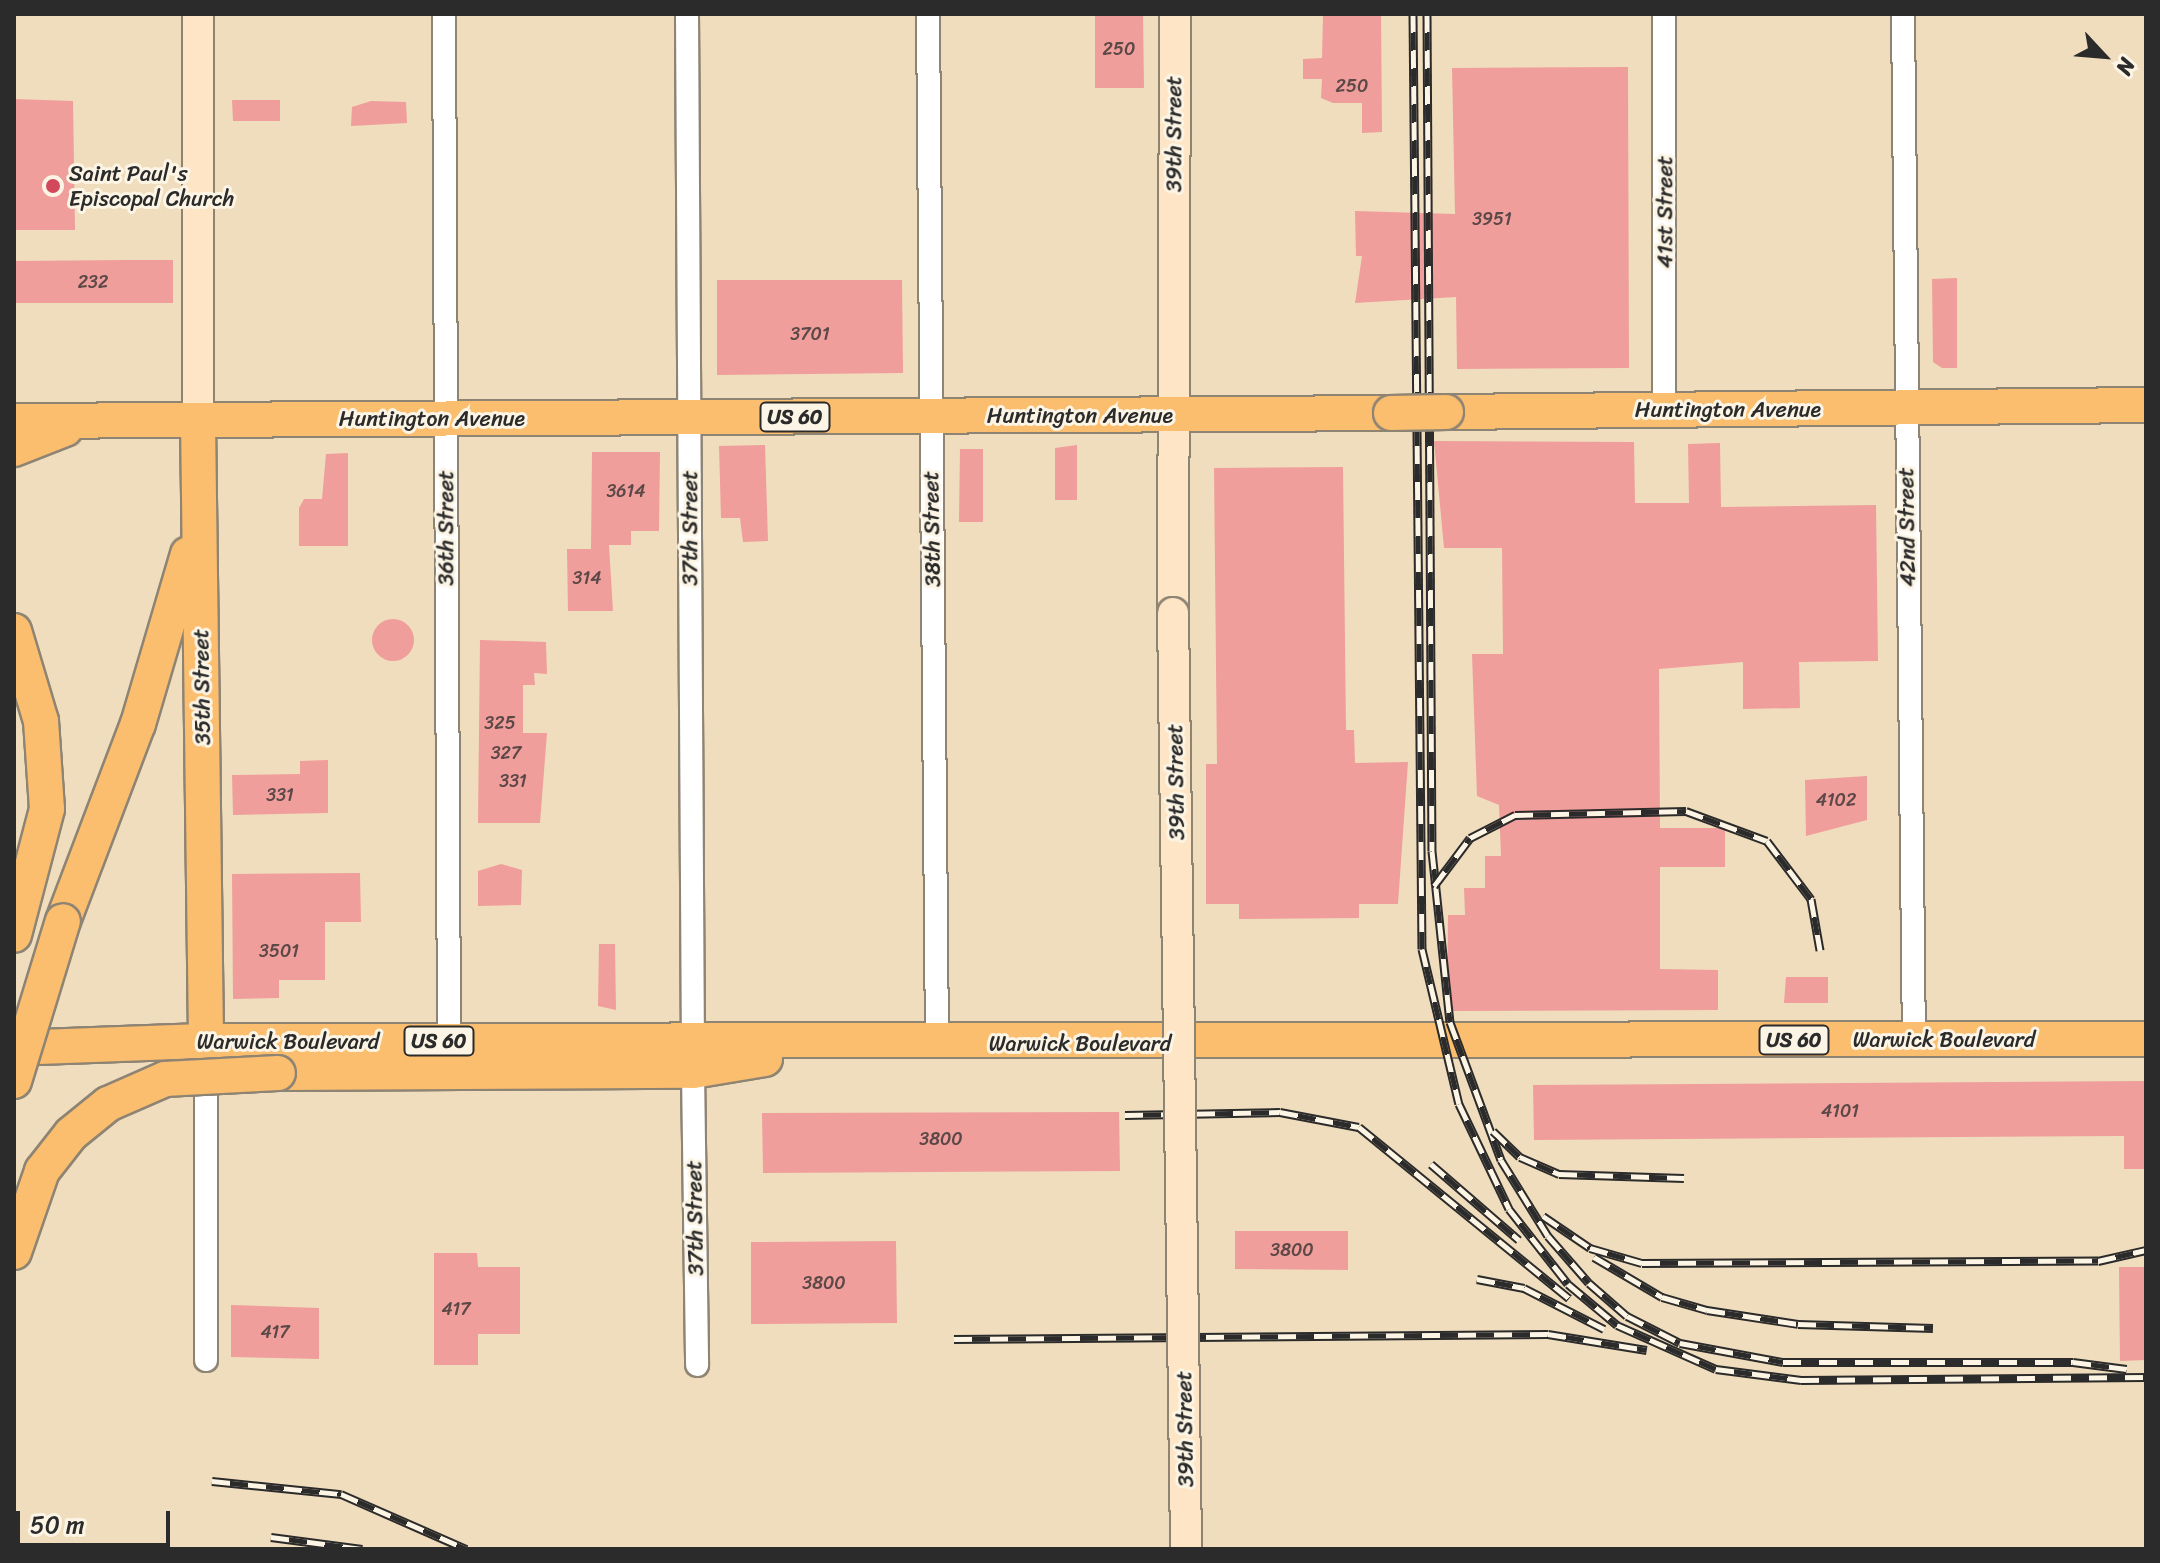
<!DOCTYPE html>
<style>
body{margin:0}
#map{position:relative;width:2160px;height:1563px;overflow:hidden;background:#f0ddbd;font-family:Sriracha,sans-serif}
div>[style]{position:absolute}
.building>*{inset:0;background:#ef9e9b}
.round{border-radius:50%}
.roads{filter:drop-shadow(2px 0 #8e8474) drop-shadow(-2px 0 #8e8474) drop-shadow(0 2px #8e8474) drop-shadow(0 -2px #8e8474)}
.street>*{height:22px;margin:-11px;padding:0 11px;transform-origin:11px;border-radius:11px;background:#fff}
.secondary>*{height:30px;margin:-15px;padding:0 15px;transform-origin:15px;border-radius:15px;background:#fde5c5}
.primary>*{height:34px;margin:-17px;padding:0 17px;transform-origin:17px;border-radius:17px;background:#fbbd6e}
.rail>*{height:9px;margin-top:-4.5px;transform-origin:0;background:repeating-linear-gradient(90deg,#fcf5e5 0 18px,#2b2b2b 0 36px);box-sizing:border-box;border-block:2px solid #2b2b2b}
.bridges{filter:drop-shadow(2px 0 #8e8474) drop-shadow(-2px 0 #8e8474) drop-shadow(0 2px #8e8474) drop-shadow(0 -2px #8e8474)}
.secondary-bridge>*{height:30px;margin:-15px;padding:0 15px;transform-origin:15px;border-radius:15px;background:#fde5c5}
.primary-bridge>*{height:34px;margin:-17px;padding:0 17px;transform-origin:17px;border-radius:17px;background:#fbbd6e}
.dots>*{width:22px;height:22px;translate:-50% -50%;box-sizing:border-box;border:4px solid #fcf5e5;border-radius:50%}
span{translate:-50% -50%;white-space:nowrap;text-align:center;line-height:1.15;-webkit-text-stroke:6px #fcf5e5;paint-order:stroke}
.number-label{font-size:18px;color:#5c4847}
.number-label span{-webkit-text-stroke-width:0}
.shield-label span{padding:2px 6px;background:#fcf5e5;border:2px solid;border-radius:6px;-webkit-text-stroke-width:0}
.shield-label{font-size:20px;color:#2b2b2b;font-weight:700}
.street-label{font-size:22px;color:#2b2b2b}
.poi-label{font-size:22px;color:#2b2b2b}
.left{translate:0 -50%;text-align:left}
.frame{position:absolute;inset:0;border:16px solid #2b2b2b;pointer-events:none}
.north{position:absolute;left:2064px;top:16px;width:80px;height:80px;-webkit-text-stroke:6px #fcf5e5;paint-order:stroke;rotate:116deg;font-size:22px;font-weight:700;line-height:32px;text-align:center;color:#2b2b2b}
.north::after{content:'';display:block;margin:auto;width:28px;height:36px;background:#2b2b2b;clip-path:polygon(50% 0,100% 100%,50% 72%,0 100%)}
.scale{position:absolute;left:16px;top:1511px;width:154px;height:36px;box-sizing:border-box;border:4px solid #2b2b2b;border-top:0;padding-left:10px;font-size:24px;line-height:28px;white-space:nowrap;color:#2b2b2b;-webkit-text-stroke:6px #fcf5e5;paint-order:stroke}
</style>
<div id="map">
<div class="building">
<div style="clip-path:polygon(1095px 14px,1143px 14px,1144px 88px,1095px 88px)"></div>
<div style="clip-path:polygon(1323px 14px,1381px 14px,1382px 132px,1362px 133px,1362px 103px,1333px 103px,1321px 98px,1322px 79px,1303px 79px,1303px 59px,1322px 58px)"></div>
<div style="clip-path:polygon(1628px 67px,1629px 368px,1457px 369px,1456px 297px,1355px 303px,1362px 256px,1356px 256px,1355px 211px,1455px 214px,1452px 68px)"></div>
<div style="clip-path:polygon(14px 99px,73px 101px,75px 230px,14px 230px)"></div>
<div style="clip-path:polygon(232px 100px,280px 100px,280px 121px,233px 121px)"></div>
<div style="clip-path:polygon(371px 101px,406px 102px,407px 123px,351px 126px,352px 107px)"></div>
<div style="clip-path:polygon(124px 260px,173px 260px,173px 303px,14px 303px,14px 261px)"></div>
<div style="clip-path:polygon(1957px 278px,1957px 368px,1942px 368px,1933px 362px,1932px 279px)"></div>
<div style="clip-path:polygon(717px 280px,902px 280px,903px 373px,717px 375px)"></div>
<div style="clip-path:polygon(1434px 441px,1634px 442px,1635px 503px,1689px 503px,1688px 444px,1720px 443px,1721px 507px,1876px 505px,1878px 661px,1799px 662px,1800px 708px,1743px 709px,1743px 662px,1659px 669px,1660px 828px,1725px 828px,1725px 867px,1660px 867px,1660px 969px,1718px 970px,1718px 1010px,1447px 1011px,1448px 915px,1465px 915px,1464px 888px,1485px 888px,1485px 856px,1501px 856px,1499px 805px,1477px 796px,1472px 654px,1503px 654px,1502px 548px,1444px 548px)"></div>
<div style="clip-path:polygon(765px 445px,768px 541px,743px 542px,740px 518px,721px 518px,719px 446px)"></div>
<div style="clip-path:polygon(1077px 445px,1077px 500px,1055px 500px,1055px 448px)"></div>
<div style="clip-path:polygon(960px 449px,983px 449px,983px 522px,959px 522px)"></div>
<div style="clip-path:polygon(592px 452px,660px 452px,659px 531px,631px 531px,631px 545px,609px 545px,613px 611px,568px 611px,567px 549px,591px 549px)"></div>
<div style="clip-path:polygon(348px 453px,348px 546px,299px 546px,299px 508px,304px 499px,322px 499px,326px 454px)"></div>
<div style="clip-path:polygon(1343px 467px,1346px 730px,1354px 730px,1355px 763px,1408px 762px,1398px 904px,1359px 904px,1359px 918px,1239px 919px,1239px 904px,1206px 904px,1206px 764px,1217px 764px,1214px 468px)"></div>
<div class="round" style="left:372px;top:619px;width:42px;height:42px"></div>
<div style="clip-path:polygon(480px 640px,546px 642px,547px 674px,534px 673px,535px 685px,523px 685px,523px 733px,547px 733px,540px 823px,478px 823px)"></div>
<div style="clip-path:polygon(328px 760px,328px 813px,233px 815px,232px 775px,300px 774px,300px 761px)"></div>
<div style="clip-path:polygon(1867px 776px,1867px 820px,1806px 836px,1805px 780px)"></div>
<div style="clip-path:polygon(501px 864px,522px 870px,521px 905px,478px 906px,478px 871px)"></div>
<div style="clip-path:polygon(360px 873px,361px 922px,325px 922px,325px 980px,279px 980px,279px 998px,233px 999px,232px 874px)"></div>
<div style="clip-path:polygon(599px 944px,615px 944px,616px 1010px,598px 1006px)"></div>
<div style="clip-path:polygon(1786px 977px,1828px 977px,1828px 1003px,1784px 1003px)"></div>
<div style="clip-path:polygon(2146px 1081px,2146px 1169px,2124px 1169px,2124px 1136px,1534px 1140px,1533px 1085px)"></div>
<div style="clip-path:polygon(1119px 1112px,1120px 1171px,763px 1173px,762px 1113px)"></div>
<div style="clip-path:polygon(1235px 1231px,1348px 1231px,1348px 1270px,1235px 1269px)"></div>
<div style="clip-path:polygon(896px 1241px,897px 1323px,751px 1324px,751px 1242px)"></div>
<div style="clip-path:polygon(434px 1253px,477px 1253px,478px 1267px,520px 1267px,520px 1334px,478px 1334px,478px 1365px,434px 1365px)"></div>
<div style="clip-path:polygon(2119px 1267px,2146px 1267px,2146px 1360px,2120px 1361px)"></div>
<div style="clip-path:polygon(231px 1305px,319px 1308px,319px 1359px,231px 1357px)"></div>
</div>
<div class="roads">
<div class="street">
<div style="left:444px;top:14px;width:1027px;rotate:89.72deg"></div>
<div style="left:687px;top:14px;width:1029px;rotate:89.67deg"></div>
<div style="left:928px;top:14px;width:1030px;rotate:89.5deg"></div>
<div style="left:1664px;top:14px;width:396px;rotate:90deg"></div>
<div style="left:1903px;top:14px;width:1026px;rotate:89.39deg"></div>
<div style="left:206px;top:1065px;width:295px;rotate:90deg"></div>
<div style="left:693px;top:1071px;width:294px;rotate:89.2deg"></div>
</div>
<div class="secondary">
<div style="left:198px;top:14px;width:406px;rotate:90deg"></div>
<div style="left:1173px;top:613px;width:599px;rotate:-89.81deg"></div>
</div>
<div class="primary">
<div style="left:1446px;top:412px;width:700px;rotate:-0.57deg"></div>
<div style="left:198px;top:420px;width:621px;rotate:89.26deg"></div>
<div style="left:14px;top:421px;width:1377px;rotate:-0.33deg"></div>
<div style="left:14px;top:449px;width:55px;rotate:-21.4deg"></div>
<div style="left:14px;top:631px;width:94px;rotate:73.3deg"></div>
<div style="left:41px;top:721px;width:88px;rotate:86.1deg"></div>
<div style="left:47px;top:809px;width:130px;rotate:104.7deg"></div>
<div style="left:63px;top:921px;width:211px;rotate:-69.2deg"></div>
<div style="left:138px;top:724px;width:177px;rotate:-73.6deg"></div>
<div style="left:14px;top:1048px;width:192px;rotate:-2.1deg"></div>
<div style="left:206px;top:1041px;width:1940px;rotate:-0.06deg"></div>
<div style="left:278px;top:1073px;width:415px;rotate:-0.3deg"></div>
<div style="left:693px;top:1071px;width:73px;rotate:-9.5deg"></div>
</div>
</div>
<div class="rail">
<div style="left:1413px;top:14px;width:935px;rotate:89.45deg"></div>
<div style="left:1422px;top:949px;width:159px;rotate:76.6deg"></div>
<div style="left:1459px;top:1104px;width:116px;rotate:64.5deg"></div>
<div style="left:1509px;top:1209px;width:95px;rotate:51.8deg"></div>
<div style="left:1568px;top:1284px;width:64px;rotate:39.9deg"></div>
<div style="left:1617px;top:1325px;width:108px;rotate:24deg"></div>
<div style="left:1716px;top:1369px;width:86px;rotate:7.4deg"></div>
<div style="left:1801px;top:1380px;width:345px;rotate:-0.5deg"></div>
<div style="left:1427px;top:14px;width:837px;rotate:89.66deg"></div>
<div style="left:1432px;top:851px;width:172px;rotate:84deg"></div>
<div style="left:1450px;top:1022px;width:147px;rotate:69.7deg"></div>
<div style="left:1501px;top:1160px;width:89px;rotate:58.3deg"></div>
<div style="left:1548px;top:1236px;width:62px;rotate:48.9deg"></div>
<div style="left:1589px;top:1283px;width:50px;rotate:41deg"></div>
<div style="left:1627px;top:1316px;width:59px;rotate:27deg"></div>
<div style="left:1680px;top:1343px;width:105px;rotate:10.5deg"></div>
<div style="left:1783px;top:1362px;width:290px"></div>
<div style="left:2073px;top:1362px;width:54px;rotate:7.4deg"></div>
<div style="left:1434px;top:886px;width:60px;rotate:-53.1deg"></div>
<div style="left:1470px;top:838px;width:51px;rotate:-27.1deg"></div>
<div style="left:1515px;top:815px;width:171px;rotate:-1.3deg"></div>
<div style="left:1686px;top:811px;width:86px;rotate:20.3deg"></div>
<div style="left:1767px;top:841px;width:73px;rotate:52.8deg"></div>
<div style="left:1811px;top:899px;width:52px;rotate:80deg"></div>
<div style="left:1125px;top:1115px;width:155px;rotate:-1.1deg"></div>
<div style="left:1280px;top:1112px;width:80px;rotate:10.8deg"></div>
<div style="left:1359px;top:1127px;width:271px;rotate:39.2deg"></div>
<div style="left:1493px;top:1131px;width:37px;rotate:44deg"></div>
<div style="left:1520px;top:1157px;width:43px;rotate:23.6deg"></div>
<div style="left:1559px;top:1174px;width:125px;rotate:1.8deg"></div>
<div style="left:1431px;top:1164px;width:116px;rotate:40.8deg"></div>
<div style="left:1543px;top:1216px;width:57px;rotate:34.2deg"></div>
<div style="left:1590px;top:1248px;width:54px;rotate:16.1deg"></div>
<div style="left:1642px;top:1263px;width:456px;rotate:-0.3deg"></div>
<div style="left:2098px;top:1261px;width:49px;rotate:-12.9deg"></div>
<div style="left:1594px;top:1257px;width:79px;rotate:30.5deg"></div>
<div style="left:1662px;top:1297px;width:47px;rotate:16.1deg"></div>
<div style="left:1707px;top:1310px;width:92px;rotate:8.7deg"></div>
<div style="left:1798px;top:1324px;width:135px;rotate:1.7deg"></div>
<div style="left:1477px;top:1279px;width:48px;rotate:10.8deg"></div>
<div style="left:1524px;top:1288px;width:90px;rotate:27.1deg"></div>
<div style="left:954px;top:1339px;width:594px;rotate:-0.48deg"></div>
<div style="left:1548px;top:1334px;width:100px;rotate:9.2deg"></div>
<div style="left:212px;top:1481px;width:130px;rotate:5.8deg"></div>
<div style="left:341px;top:1494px;width:137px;rotate:23.7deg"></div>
<div style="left:271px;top:1537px;width:92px;rotate:7.5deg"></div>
</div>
<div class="bridges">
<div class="secondary-bridge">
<div style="left:1173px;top:613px;width:936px;rotate:89.2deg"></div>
</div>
<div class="primary-bridge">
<div style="left:1391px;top:413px;width:55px;rotate:-1deg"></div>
<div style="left:14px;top:1081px;width:167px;rotate:-73deg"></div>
<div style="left:14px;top:1252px;width:86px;rotate:-70.9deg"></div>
<div style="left:42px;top:1171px;width:47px;rotate:-51.9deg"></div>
<div style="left:71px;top:1134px;width:48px;rotate:-39deg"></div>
<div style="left:108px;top:1104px;width:62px;rotate:-23.7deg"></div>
<div style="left:165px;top:1079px;width:113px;rotate:-3deg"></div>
</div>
</div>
<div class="dots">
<div style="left:53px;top:186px;background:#d1495b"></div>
</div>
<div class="number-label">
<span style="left:1119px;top:49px">250</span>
<span style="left:1352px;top:86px">250</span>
<span style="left:1492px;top:219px">3951</span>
<span style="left:93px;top:282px">232</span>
<span style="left:810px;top:334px">3701</span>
<span style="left:626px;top:491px">3614</span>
<span style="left:587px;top:578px">314</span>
<span style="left:500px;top:723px">325</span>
<span style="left:506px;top:753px">327</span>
<span style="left:513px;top:781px">331</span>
<span style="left:280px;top:795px">331</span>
<span style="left:1836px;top:800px">4102</span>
<span style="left:279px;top:951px">3501</span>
<span style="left:1840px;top:1111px">4101</span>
<span style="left:941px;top:1139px">3800</span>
<span style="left:1292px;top:1250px">3800</span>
<span style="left:824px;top:1283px">3800</span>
<span style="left:456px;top:1309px">417</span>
<span style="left:275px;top:1332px">417</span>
</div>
<div class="shield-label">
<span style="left:795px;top:417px">US 60</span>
<span style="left:1794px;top:1040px">US 60</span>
<span style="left:439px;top:1041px">US 60</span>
</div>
<div class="street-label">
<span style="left:1174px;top:134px;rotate:-90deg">39th Street</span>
<span style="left:1665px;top:212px;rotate:-90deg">41st Street</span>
<span style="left:1728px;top:410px">Huntington Avenue</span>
<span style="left:1080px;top:416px">Huntington Avenue</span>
<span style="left:432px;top:419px">Huntington Avenue</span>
<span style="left:1907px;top:527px;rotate:-91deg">42nd Street</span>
<span style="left:446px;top:528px;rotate:-90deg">36th Street</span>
<span style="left:690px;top:528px;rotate:-90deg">37th Street</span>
<span style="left:932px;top:529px;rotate:-91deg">38th Street</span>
<span style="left:202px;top:687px;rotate:-91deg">35th Street</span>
<span style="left:1176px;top:782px;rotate:-91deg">39th Street</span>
<span style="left:1944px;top:1040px">Warwick Boulevard</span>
<span style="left:288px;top:1042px">Warwick Boulevard</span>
<span style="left:1080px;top:1044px">Warwick Boulevard</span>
<span style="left:695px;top:1218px;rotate:-91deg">37th Street</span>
<span style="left:1185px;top:1429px;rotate:-91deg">39th Street</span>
</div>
<div class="poi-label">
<span class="left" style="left:69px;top:186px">Saint Paul's<br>Episcopal Church</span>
</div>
<div class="frame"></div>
<div class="north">N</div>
<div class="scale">50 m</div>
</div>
